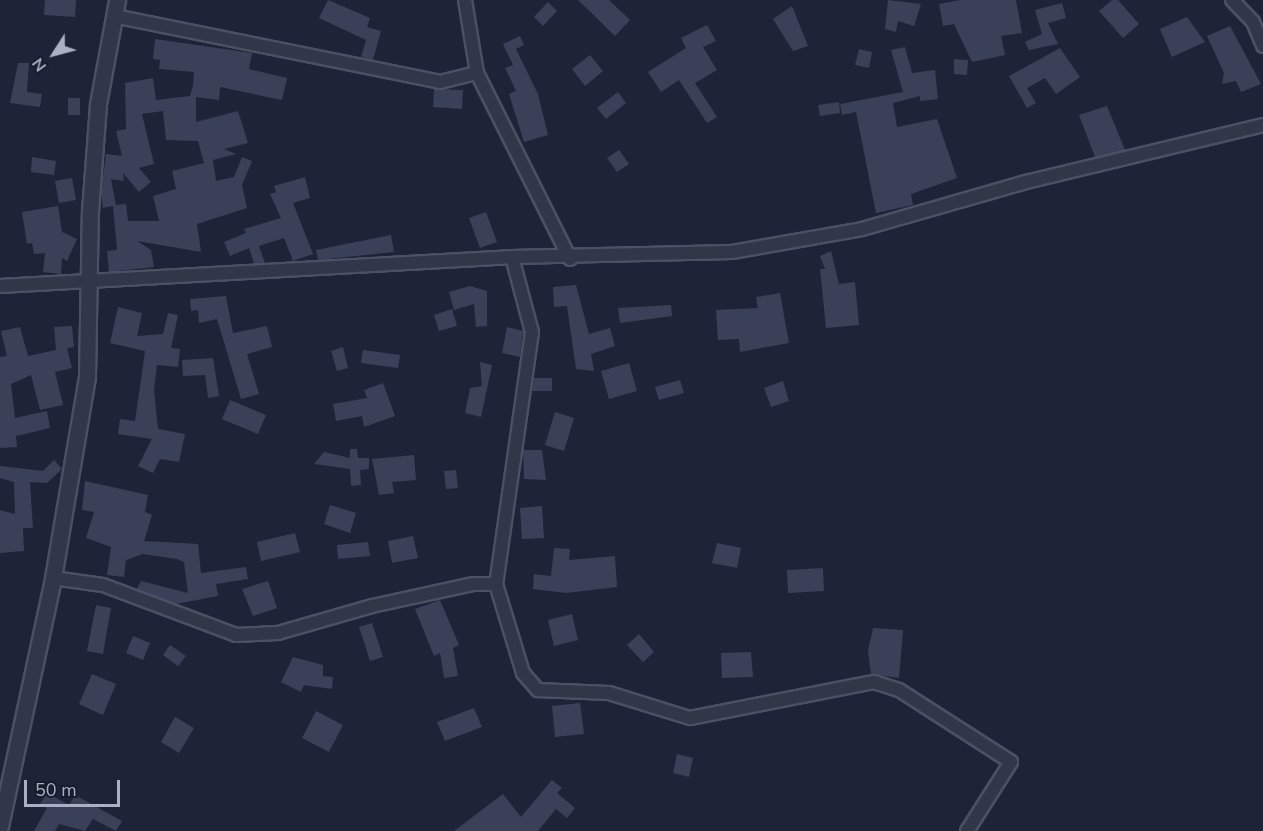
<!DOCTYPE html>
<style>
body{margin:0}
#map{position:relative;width:1263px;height:831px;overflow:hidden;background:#1e2337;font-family:"Nunito Sans",sans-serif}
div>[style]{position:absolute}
.building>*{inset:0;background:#3a4058}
.roads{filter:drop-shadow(2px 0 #4c5063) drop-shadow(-2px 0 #4c5063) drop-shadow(0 2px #4c5063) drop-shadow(0 -2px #4c5063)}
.minor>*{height:12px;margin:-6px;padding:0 6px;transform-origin:6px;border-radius:6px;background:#313648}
.tertiary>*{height:15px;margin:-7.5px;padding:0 7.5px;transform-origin:7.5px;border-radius:7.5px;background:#313648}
span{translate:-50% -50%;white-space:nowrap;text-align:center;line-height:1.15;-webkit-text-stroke:4.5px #171b2c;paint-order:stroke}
.north{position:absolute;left:24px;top:24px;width:60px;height:60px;-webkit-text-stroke:4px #171b2c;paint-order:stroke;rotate:234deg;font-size:16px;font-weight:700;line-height:24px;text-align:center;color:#abb0c5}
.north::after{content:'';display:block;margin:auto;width:21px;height:27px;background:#abb0c5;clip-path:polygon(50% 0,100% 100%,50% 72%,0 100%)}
.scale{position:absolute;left:24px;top:780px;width:96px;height:27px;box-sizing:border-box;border:3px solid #abb0c5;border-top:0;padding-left:8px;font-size:18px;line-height:21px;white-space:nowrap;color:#abb0c5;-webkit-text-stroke:4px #171b2c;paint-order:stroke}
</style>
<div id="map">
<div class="building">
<div style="clip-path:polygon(45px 0,76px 0,75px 17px,44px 15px)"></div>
<div style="clip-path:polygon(328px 0,370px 18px,367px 27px,381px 31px,373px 60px,361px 57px,366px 40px,319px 18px)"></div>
<div style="clip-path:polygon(578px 0,609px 0,630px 20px,615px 36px)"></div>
<div style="clip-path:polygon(888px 0,921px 4px,914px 26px,898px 21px,896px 32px,885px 29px)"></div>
<div style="clip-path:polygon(960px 0,1016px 0,1022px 33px,1001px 36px,1005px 55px,972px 62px,954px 24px,943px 26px,939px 4px)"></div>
<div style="clip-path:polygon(1112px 0,1118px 0,1139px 24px,1123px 38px,1099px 11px)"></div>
<div style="clip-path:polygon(548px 2px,557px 11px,543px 26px,534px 17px)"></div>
<div style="clip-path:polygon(1062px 3px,1066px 18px,1048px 23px,1058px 44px,1029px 50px,1025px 42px,1042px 34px,1035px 10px)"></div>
<div style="clip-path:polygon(792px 6px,808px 46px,793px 51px,773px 19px)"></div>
<div style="clip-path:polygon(1187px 17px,1205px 42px,1172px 57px,1160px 29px)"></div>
<div style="clip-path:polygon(707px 25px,716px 41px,703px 47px,717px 70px,695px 83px,717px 117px,707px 123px,679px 80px,661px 92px,648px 72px,686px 48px,681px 38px)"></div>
<div style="clip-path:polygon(1230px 26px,1261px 84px,1241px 92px,1236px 81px,1222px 84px,1224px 73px,1207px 36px)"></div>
<div style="clip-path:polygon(520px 36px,524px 45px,516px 49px,538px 94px,548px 135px,524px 142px,509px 94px,516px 91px,505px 68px,513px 65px,503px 44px)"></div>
<div style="clip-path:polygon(evenodd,155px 39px,252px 53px,249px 69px,287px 78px,282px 100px,220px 87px,219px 100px,196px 97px,196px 122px,238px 111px,248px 143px,224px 149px,236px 154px,213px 160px,216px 181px,234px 177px,242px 157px,252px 161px,242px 185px,247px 208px,197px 224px,201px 252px,137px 241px,151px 250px,154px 267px,109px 272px,107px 251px,117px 250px,113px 206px,103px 208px,101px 192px,106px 154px,122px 156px,116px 131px,126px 129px,125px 83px,153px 78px,156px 100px,190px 96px,193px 85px,194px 72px,159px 69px,160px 60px,153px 59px,155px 39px,163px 111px,166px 140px,198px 141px,204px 163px,172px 171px,176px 189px,153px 196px,159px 221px,128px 221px,126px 204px,116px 205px,111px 179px,124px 181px,123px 173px,139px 192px,151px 182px,139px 168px,154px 164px,142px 114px,163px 111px)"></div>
<div style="clip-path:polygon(905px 47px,912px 73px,935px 70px,938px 99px,920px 101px,920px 96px,893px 103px,897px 127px,937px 119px,957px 178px,911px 194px,913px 205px,876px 213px,856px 112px,842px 115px,840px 104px,903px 92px,891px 50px)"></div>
<div style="clip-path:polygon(1060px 48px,1080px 77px,1056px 94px,1045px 78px,1027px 88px,1036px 103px,1027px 108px,1009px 76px)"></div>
<div style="clip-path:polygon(859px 49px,872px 52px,869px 68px,855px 65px)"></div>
<div style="clip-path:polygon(590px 55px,603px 71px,585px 86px,572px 69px)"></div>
<div style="clip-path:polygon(954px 59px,968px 60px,967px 75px,954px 74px)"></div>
<div style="clip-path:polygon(18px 63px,29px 63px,27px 92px,42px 94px,40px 107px,10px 103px)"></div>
<div style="clip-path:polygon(434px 89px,463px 90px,462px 109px,433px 107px)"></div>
<div style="clip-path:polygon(618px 92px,626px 103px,606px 119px,597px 108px)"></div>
<div style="clip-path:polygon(68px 98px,80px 98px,80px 115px,68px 115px)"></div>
<div style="clip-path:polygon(839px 102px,840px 113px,820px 116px,818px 105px)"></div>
<div style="clip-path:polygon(1107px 106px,1125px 150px,1095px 157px,1079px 115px)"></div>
<div style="clip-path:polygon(619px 150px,629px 164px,617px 172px,607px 158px)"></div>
<div style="clip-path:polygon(32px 157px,56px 161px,54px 175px,31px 172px)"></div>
<div style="clip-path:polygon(305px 177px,310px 198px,293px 203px,313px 254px,293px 261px,284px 238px,259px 246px,265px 263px,254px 263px,249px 248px,230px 256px,224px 242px,246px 233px,244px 229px,281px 218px,270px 194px,276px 192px,274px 186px)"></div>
<div style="clip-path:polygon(72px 178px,76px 200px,59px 203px,55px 181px)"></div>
<div style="clip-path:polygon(58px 206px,62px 232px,77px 239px,67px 261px,62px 258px,61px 274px,43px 272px,45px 253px,34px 254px,32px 243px,27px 244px,22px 212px)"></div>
<div style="clip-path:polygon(486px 212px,497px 242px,480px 248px,469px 218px)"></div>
<div style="clip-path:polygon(391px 235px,394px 252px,318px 260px,316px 250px)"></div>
<div style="clip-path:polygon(831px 251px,839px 284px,855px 282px,859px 325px,826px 328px,820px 269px,825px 269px,820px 256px)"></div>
<div style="clip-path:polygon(576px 285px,589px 334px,610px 328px,615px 346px,591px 354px,594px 371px,576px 369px,567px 306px,554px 307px,553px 287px)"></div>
<div style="clip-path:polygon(470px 286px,487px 291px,487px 326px,476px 327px,474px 304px,454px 310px,449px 292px)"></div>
<div style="clip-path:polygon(780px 293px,789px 343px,740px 352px,739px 339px,718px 340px,716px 310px,758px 308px,756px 297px)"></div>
<div style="clip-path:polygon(226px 296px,233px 333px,267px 326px,272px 347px,247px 354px,259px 394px,241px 399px,217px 319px,199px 323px,198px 310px,191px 311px,190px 299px)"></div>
<div style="clip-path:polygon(671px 305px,672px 316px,620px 323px,618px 308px)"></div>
<div style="clip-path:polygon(118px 307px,142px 313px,137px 336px,163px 334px,168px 313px,178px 315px,171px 348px,180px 349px,178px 367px,157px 365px,154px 390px,158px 429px,185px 434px,179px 462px,160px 459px,153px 473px,138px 466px,152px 439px,118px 434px,120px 419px,135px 421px,145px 351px,110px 343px)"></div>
<div style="clip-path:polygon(452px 309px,457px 326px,439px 331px,434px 315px)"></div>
<div style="clip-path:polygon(72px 326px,74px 347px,67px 348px,72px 368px,55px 372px,63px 405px,40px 410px,31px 375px,11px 384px,15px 418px,47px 411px,50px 428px,16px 436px,17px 447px,0 448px,0 357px,7px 356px,1px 331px,20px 327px,28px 356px,56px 350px,54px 327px)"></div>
<div style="clip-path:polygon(507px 327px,523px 331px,520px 357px,502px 353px)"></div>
<div style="clip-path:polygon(343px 347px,348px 368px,337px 371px,331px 351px)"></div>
<div style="clip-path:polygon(363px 350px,400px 355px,398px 368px,361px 363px)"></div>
<div style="clip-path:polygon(213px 358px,219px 396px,208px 398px,205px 375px,183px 376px,182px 360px)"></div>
<div style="clip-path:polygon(480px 362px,492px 365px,481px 417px,465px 413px,470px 388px,482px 386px)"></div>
<div style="clip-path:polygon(629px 363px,637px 391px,609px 399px,601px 371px)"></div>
<div style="clip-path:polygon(534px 378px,552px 378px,552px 391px,532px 391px)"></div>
<div style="clip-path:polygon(680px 380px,684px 393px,659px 400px,655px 387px)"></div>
<div style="clip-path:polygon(783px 381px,789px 401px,771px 407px,764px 388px)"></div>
<div style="clip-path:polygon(383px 383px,395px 416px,364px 427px,362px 416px,336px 421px,333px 404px,367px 398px,364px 390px)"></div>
<div style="clip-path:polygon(230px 400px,266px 415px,258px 434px,222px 419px)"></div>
<div style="clip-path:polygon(555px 412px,574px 418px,564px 451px,545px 445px)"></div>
<div style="clip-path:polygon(350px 449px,357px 449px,358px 458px,369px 458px,369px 469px,360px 470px,361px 485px,351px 486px,350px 469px,314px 464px,324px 452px,350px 458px)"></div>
<div style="clip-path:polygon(523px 450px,542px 450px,546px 480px,524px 479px)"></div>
<div style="clip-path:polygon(414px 455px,416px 480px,392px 482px,394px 493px,379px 495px,372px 459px)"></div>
<div style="clip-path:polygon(54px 460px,62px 469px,47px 483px,30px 482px,33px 528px,23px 528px,24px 551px,0 553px,0 510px,15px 514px,14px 482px,0 478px,0 466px,43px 471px)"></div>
<div style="clip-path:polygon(456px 470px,458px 488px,446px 489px,444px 471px)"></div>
<div style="clip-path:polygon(85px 481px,148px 495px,145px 512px,152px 515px,144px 541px,198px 544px,201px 573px,246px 567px,248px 579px,216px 584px,218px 596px,176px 604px,137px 589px,141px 581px,188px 593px,184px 562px,177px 559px,143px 554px,126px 560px,124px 577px,107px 575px,111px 547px,86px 538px,94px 512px,82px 510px)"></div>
<div style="clip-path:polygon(330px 505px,356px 513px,350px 533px,324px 524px)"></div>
<div style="clip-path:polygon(542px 506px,544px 538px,522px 539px,520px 508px)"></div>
<div style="clip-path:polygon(295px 533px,300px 552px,261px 561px,257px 542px)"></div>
<div style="clip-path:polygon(413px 536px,418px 558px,392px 563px,388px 541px)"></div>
<div style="clip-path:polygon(368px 542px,370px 556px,338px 559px,337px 545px)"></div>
<div style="clip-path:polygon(717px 543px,741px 548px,737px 568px,712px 563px)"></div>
<div style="clip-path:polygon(554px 548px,570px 549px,569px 560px,615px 556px,617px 587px,566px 593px,533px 589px,534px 574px,551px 576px)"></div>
<div style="clip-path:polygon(823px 568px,824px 591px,788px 593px,787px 570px)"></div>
<div style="clip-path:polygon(268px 581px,277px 608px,253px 616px,242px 589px)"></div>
<div style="clip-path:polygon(440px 600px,459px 645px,453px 648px,458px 676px,444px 678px,440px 653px,434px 656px,415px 609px)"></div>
<div style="clip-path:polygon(96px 605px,111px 608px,103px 654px,87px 651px)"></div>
<div style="clip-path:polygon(572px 614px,578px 640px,554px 646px,548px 620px)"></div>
<div style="clip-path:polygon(372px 623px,383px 657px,370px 661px,359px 627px)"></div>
<div style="clip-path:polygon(873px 628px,903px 630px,899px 678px,871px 674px,868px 651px)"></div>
<div style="clip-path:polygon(639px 634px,654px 652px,643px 662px,627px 645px)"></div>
<div style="clip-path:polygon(133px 636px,150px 643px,143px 660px,126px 653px)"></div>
<div style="clip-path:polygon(170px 645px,186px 656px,178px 666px,163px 655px)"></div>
<div style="clip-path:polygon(751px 652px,753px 677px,722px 678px,721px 653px)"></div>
<div style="clip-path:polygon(293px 657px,323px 665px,323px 676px,333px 677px,332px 689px,304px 685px,301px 692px,281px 682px)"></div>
<div style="clip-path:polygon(92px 674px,116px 684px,103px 715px,79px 704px)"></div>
<div style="clip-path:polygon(580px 703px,584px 734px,555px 737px,552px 706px)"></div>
<div style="clip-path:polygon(474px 708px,482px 727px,445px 741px,437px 722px)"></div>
<div style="clip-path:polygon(316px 711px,343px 725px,329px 752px,302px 738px)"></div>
<div style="clip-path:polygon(175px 717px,194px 728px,179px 753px,161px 742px)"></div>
<div style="clip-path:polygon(677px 754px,693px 758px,689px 777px,673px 773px)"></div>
<div style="clip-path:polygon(552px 780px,562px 788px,557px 793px,575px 808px,567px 818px,556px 809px,538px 831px,454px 831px,503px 794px,521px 817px)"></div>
<div style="clip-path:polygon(47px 793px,69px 805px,75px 795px,122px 821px,116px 831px,93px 819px,85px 831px,59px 824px,55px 831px,34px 831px,47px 808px,40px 804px)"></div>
</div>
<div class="roads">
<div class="minor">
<div style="left:465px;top:0;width:74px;rotate:80.7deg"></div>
<div style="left:477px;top:73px;width:208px;rotate:63.4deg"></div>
<div style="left:1232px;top:0;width:30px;rotate:46deg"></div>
<div style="left:1253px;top:22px;width:26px;rotate:67deg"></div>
<div style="left:114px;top:16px;width:333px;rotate:11.4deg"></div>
<div style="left:440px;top:82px;width:38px;rotate:-14deg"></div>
<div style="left:512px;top:257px;width:78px;rotate:75.1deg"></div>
<div style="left:532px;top:332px;width:255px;rotate:98.1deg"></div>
<div style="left:496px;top:584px;width:93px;rotate:73.1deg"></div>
<div style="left:523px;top:673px;width:23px;rotate:49deg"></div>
<div style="left:538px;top:690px;width:71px;rotate:2.4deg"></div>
<div style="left:609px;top:693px;width:85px;rotate:17.2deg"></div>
<div style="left:690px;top:718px;width:187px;rotate:-11.1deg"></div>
<div style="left:874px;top:682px;width:26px;rotate:18deg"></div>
<div style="left:899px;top:690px;width:133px;rotate:32.7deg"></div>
<div style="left:1011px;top:762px;width:82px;rotate:122.5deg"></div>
<div style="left:0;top:286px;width:513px;rotate:-3.24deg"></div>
<div style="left:512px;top:257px;width:220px;rotate:-1.3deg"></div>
<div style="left:732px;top:252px;width:132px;rotate:-10deg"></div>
<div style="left:862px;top:229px;width:171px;rotate:-16deg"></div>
<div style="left:1026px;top:182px;width:244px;rotate:-13.5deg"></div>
<div style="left:53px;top:578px;width:50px;rotate:8deg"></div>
<div style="left:103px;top:585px;width:142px;rotate:20.6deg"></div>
<div style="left:236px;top:635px;width:42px;rotate:-2.7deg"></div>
<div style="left:278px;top:633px;width:98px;rotate:-16deg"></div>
<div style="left:372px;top:606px;width:103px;rotate:-12.3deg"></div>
<div style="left:473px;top:584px;width:23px"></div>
</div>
<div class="tertiary">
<div style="left:0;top:826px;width:254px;rotate:-77.9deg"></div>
<div style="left:53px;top:578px;width:204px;rotate:-80.4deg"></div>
<div style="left:87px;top:377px;width:166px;rotate:-89deg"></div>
<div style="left:90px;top:211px;width:107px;rotate:-85.7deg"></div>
<div style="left:98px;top:104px;width:106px;rotate:-79.6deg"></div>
</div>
</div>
<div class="north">N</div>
<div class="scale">50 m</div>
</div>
